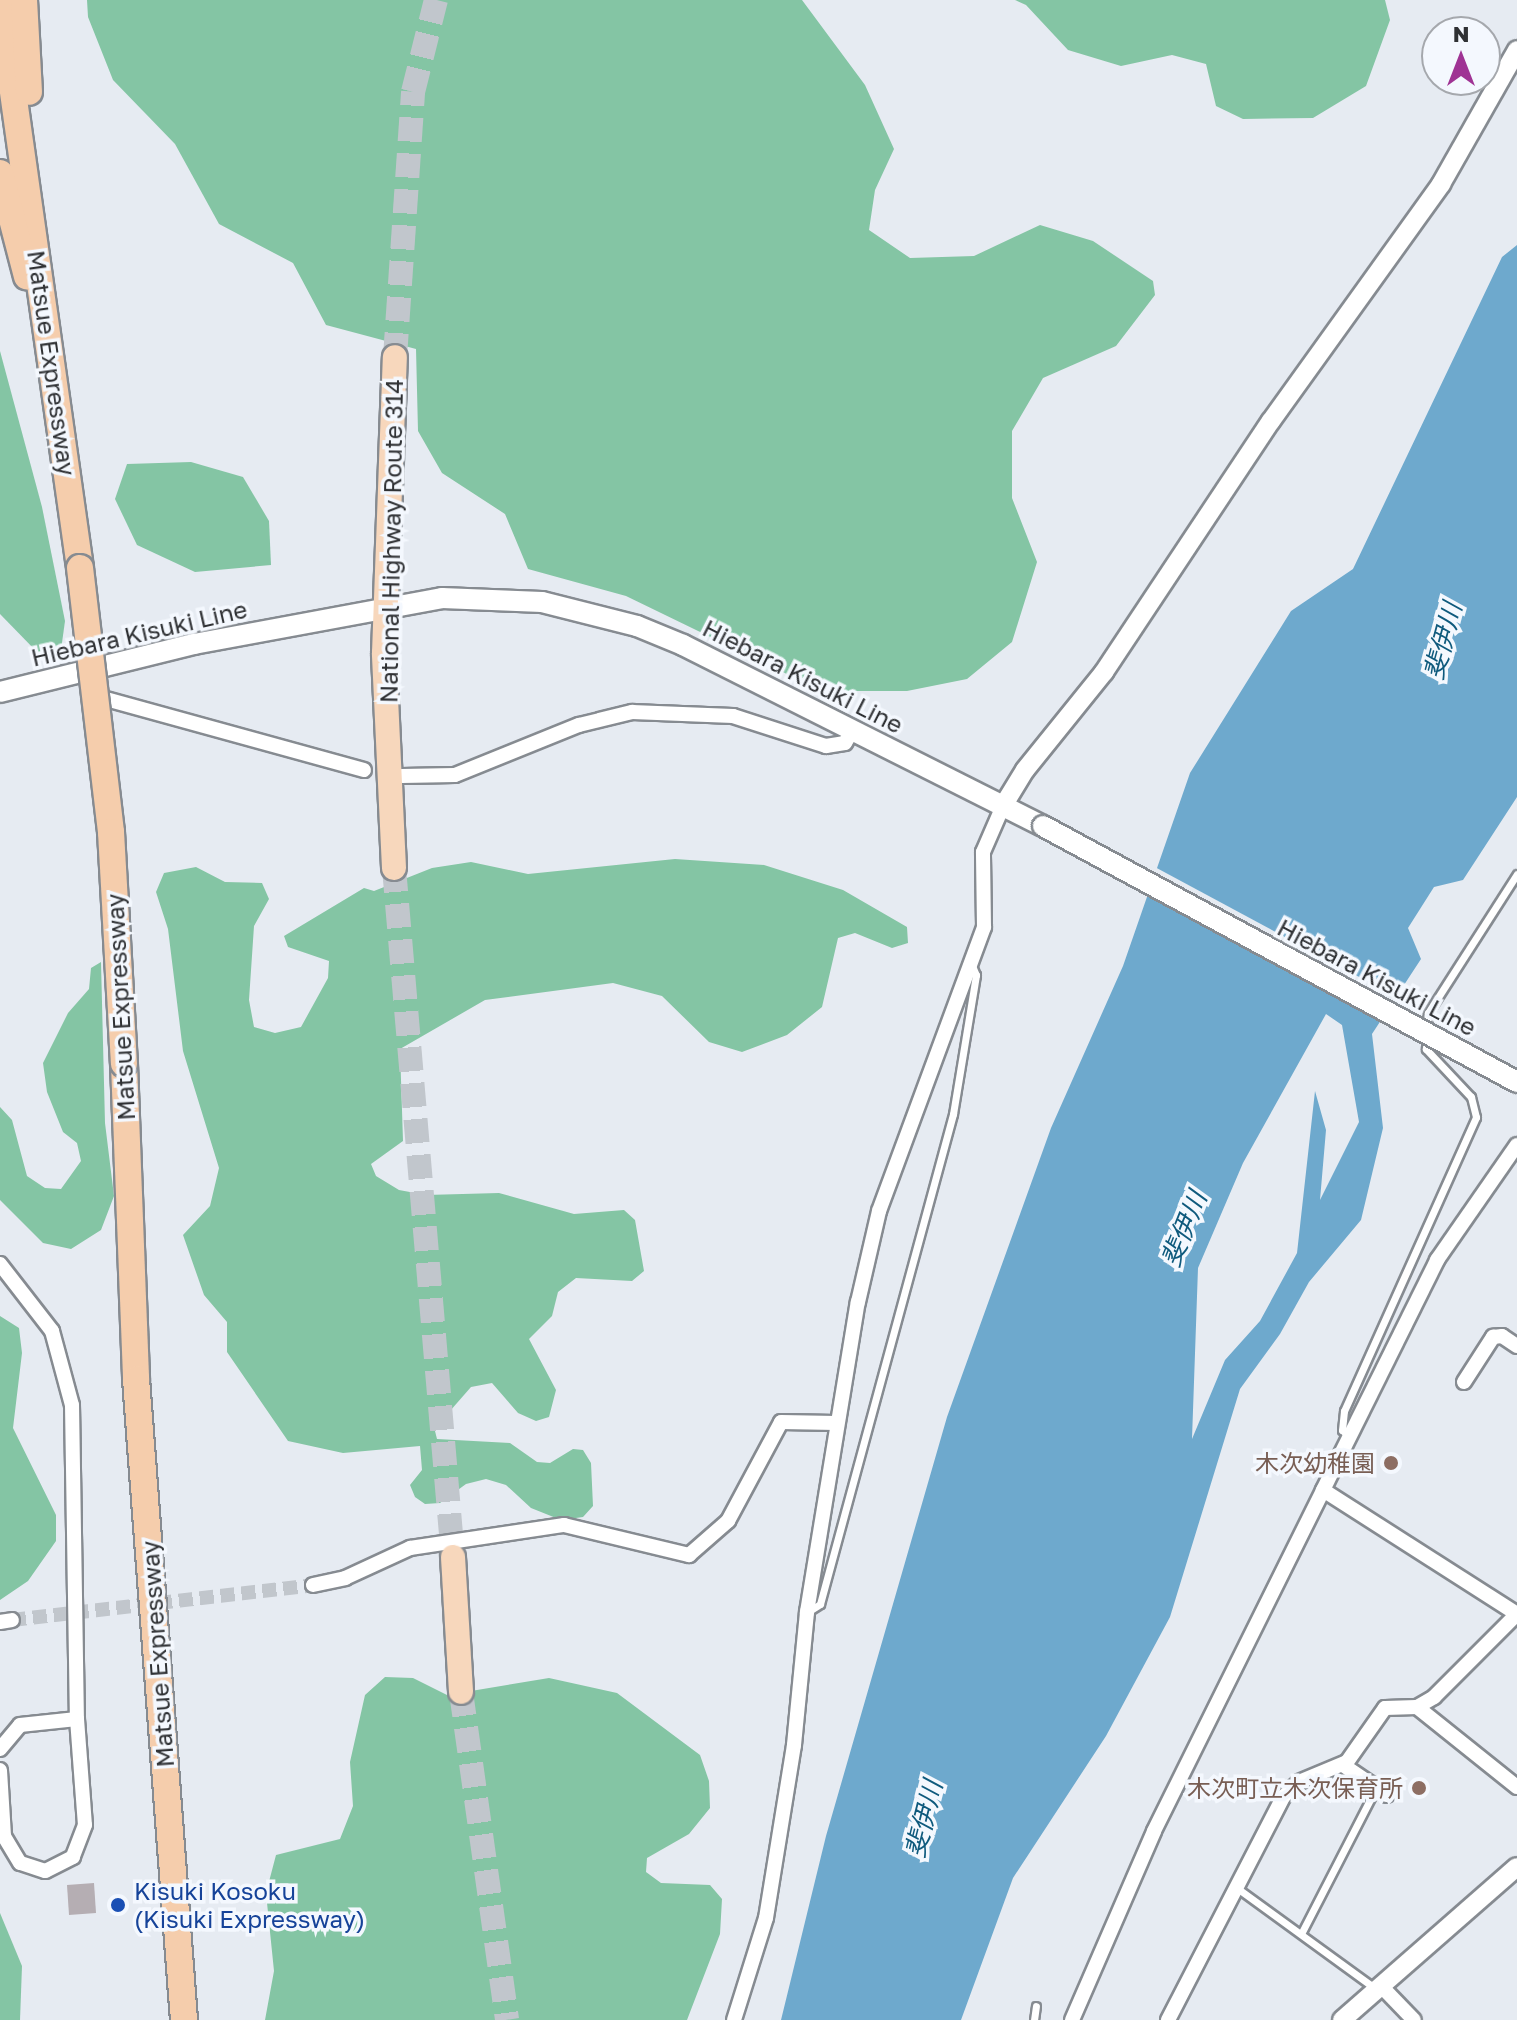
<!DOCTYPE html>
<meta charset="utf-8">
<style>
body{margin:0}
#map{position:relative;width:1517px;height:2020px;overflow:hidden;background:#e6ebf2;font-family:"Golos Text","Noto Sans JP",sans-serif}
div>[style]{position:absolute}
.forest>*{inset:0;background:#84c5a4}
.water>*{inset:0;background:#6ea9cd}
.pier>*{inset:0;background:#e6ebf2}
.building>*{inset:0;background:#b5aeb3}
.minor-tunnel>*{height:14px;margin-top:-7px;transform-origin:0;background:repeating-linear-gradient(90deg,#c1c6cc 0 14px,transparent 0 21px)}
.trunk-tunnel>*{height:24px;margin-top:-12px;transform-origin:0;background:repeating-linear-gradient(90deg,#c1c6cc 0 24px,transparent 0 36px)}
.roads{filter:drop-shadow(2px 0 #868b91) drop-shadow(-2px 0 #868b91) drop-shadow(0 2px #868b91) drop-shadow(0 -2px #868b91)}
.service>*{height:7px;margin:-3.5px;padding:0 3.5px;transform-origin:3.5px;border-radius:3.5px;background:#fff}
.minor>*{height:14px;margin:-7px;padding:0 7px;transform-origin:7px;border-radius:7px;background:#fff}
.tertiary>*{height:18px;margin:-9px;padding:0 9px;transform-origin:9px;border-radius:9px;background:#fff}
.secondary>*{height:20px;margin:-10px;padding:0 10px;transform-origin:10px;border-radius:10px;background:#fff}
.trunk>*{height:24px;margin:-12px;padding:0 12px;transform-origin:12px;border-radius:12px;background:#f7d7bc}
.motorway>*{height:26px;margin:-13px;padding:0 13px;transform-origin:13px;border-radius:13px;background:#f5cdac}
.bridges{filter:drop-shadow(2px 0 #868b91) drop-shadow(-2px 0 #868b91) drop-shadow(0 2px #868b91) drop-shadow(0 -2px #868b91)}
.secondary-bridge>*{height:20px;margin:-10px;padding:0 10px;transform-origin:10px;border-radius:10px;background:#fff}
.motorway-bridge>*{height:26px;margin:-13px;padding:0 13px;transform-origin:13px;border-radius:13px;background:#f5cdac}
.dots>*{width:22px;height:22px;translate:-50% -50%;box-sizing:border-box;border:4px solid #f4f8fe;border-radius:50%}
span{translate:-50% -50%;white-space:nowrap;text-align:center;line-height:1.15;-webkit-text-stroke:7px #f4f8fe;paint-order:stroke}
.street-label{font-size:24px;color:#2f3134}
.education-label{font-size:24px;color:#785e54}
.right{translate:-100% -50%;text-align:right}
.transit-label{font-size:24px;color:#164399}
.left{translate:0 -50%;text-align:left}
.water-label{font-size:26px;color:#0f5a7d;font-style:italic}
.north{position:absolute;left:1421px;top:16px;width:80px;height:80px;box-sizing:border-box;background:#f4f8fe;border:2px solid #a5a8ad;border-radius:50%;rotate:0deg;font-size:22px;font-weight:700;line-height:32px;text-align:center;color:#2f3134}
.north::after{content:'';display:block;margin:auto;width:28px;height:36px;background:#9f3394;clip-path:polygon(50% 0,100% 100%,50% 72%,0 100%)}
</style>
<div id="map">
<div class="forest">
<div style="clip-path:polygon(87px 0,802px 0,865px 85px,894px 149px,875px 190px,869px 230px,910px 258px,974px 256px,1040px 225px,1093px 241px,1153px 281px,1155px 295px,1116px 346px,1043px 378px,1012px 431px,1012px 498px,1037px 562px,1012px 642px,967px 679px,907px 691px,822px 691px,626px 596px,528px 569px,505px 514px,442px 473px,418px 431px,416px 349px,326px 325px,293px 263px,219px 224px,175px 144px,113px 80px,88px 17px)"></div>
<div style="clip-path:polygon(1015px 0,1385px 0,1390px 20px,1366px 86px,1313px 118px,1243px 119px,1216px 106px,1206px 64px,1172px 55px,1121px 66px,1068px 50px,1026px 5px)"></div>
<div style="clip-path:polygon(0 351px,42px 507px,65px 621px,61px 650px,37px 652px,0 614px)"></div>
<div style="clip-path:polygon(191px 462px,243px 477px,269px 521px,271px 565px,195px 572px,137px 545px,115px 499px,127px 464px)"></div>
<div style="clip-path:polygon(675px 859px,764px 865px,843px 890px,907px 927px,908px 943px,892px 948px,855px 933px,838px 938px,822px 1007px,787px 1035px,742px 1052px,709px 1042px,662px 996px,613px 983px,485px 1000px,400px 1049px,403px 1141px,371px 1164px,376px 1176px,399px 1190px,426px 1195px,499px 1193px,574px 1214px,624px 1210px,635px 1220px,644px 1271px,632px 1281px,576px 1278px,558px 1292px,552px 1316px,529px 1339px,556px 1390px,549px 1417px,536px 1421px,518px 1413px,492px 1383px,471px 1387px,450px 1411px,437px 1416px,434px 1427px,437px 1439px,510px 1443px,537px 1462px,550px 1463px,573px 1449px,583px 1450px,591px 1463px,593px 1506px,583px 1517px,561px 1520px,531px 1508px,506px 1485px,486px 1479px,466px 1484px,440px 1503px,425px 1504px,415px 1497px,410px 1485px,422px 1470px,420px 1446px,343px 1453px,288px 1441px,227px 1352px,227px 1322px,204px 1295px,183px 1235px,210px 1206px,219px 1168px,183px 1051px,168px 929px,156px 892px,164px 873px,196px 867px,225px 882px,262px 883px,269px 899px,254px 926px,249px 1000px,254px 1027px,275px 1033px,301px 1027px,328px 978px,329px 961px,288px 947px,284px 936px,364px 888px,374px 891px,432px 868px,471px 862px,528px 874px)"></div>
<div style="clip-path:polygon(101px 962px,105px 1123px,114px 1196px,101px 1230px,71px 1249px,43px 1243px,0 1200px,0 1107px,12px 1120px,27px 1176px,45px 1188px,61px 1189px,81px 1161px,77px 1143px,63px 1132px,47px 1092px,43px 1063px,68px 1013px,89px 989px,91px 968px)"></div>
<div style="clip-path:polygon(0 1316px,19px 1328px,22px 1353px,13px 1428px,56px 1515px,56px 1541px,28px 1581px,0 1600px)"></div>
<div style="clip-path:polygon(385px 1677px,413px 1678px,447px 1695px,549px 1678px,617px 1693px,700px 1755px,709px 1781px,710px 1808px,689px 1834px,647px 1858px,646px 1872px,661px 1883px,710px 1885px,722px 1899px,720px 1934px,687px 2020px,265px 2020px,274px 1971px,266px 1893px,276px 1855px,340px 1839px,353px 1806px,350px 1762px,365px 1695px)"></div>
<div style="clip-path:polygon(0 1913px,22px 1966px,20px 2020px,0 2020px)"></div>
</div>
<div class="water">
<div style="clip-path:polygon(evenodd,1517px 245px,1517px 797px,1463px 880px,1434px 887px,1408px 928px,1421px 959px,1372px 1034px,1383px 1128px,1361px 1220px,1309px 1282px,1280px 1334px,1240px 1389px,1170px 1617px,1106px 1736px,1013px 1878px,961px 2020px,781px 2020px,826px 1836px,947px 1417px,1051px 1128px,1123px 966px,1190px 773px,1291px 611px,1353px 569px,1502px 257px,1517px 245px,1326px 1014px,1342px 1025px,1359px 1122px,1320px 1200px,1326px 1130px,1315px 1091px,1297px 1253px,1260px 1321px,1225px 1360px,1192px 1439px,1198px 1268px,1243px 1163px,1326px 1014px)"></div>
</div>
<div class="pier">
<div style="clip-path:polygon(1153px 866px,1400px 999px,1384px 1024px,1144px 893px)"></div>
</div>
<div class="building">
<div style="clip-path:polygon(94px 1883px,96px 1913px,69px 1915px,67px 1885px)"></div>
</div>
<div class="minor-tunnel">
<div style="left:12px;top:1620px;width:303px;rotate:-6.6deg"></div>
</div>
<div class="trunk-tunnel">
<div style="left:395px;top:357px;width:266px;rotate:-86.1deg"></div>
<div style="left:413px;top:92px;width:95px;rotate:-76deg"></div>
<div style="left:394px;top:868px;width:692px;rotate:85.11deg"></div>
<div style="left:461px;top:1692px;width:331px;rotate:82deg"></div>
</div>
<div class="roads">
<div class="service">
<div style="left:1349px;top:1436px;width:9px;rotate:-139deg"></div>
<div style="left:1342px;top:1430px;width:19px;rotate:-84deg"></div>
<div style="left:1344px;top:1411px;width:322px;rotate:-65.8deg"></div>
<div style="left:1476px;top:1117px;width:21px;rotate:-104deg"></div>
<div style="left:1471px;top:1097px;width:66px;rotate:-133.2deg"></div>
<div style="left:1426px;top:1049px;width:36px;rotate:-87deg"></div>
<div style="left:1428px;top:1013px;width:165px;rotate:-57.4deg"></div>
<div style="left:809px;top:1611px;width:13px;rotate:-32deg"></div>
<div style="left:820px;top:1604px;width:508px;rotate:-74.81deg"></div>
<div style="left:953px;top:1114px;width:141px;rotate:-80.6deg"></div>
<div style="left:976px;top:975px;width:13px;rotate:-113deg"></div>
<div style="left:1237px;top:1888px;width:172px;rotate:36deg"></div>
<div style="left:1302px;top:1932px;width:162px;rotate:-62.8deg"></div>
<div style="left:1034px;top:2020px;width:14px;rotate:-82deg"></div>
</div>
<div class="minor">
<div style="left:95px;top:696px;width:279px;rotate:15.4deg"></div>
<div style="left:402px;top:776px;width:53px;rotate:-1.1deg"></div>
<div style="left:455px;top:775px;width:134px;rotate:-22deg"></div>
<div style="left:579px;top:725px;width:55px;rotate:-13.8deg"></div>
<div style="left:632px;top:712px;width:101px;rotate:2.3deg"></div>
<div style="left:733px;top:716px;width:98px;rotate:17.9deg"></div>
<div style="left:826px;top:746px;width:19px;rotate:-9deg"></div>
<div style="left:845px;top:743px;width:16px;rotate:-60deg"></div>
<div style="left:0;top:1264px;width:85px;rotate:52.2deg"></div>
<div style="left:52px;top:1331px;width:77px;rotate:74.9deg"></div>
<div style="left:72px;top:1405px;width:314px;rotate:89.1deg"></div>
<div style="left:77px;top:1719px;width:106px;rotate:85.7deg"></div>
<div style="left:85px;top:1825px;width:34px;rotate:111deg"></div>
<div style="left:73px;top:1857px;width:31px;rotate:153deg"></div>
<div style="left:45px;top:1871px;width:26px;rotate:-162deg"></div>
<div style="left:20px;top:1863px;width:31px;rotate:-121deg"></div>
<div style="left:4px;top:1836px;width:66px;rotate:-93.5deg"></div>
<div style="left:1464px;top:1382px;width:54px;rotate:-57.2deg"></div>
<div style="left:1493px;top:1337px;width:9px;rotate:-6deg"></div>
<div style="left:1502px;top:1336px;width:18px;rotate:34deg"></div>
<div style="left:313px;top:1585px;width:33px;rotate:-12deg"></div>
<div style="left:345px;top:1578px;width:72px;rotate:-24.8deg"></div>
<div style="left:410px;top:1548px;width:156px;rotate:-8.5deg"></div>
<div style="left:564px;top:1525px;width:129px;rotate:13.5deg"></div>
<div style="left:689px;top:1555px;width:52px;rotate:-41.1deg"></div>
<div style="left:728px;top:1521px;width:112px;rotate:-61.8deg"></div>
<div style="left:781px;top:1422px;width:55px;rotate:1deg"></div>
<div style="left:1517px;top:1614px;width:230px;rotate:-147.4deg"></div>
<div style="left:1323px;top:1490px;width:257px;rotate:-63.6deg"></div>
<div style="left:1437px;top:1260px;width:140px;rotate:-55.2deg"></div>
<div style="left:0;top:1622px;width:12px;rotate:-9deg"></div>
<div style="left:1417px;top:1707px;width:20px;rotate:-30deg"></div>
<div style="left:1434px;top:1697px;width:117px;rotate:-45deg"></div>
<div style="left:0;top:1749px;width:31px;rotate:-50deg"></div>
<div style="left:20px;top:1725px;width:57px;rotate:-6deg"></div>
<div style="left:1343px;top:1765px;width:53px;rotate:34.3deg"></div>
<div style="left:1381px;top:1986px;width:47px;rotate:45.9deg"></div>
<div style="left:734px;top:2020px;width:107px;rotate:-72.6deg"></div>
<div style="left:766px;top:1918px;width:175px;rotate:-80.8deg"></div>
<div style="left:794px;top:1745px;width:134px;rotate:-84.4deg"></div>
<div style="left:807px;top:1612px;width:314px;rotate:-80.7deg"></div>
<div style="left:858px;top:1302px;width:93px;rotate:-77deg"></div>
<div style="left:879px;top:1211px;width:303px;rotate:-69.7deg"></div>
<div style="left:984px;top:927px;width:75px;rotate:-90.8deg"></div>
<div style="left:983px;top:852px;width:50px;rotate:-66.5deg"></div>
<div style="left:1072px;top:2020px;width:206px;rotate:-66.5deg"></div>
<div style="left:1154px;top:1831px;width:381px;rotate:-63.6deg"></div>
<div style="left:1168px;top:2020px;width:251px;rotate:-62.7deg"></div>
<div style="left:1283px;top:1797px;width:22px;rotate:-43deg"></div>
<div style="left:1299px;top:1782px;width:52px;rotate:-22.6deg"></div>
<div style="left:1347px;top:1762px;width:66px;rotate:-54.9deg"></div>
<div style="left:1385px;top:1708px;width:32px;rotate:-2deg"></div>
<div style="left:1417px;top:1707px;width:128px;rotate:38.7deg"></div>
</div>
<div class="tertiary">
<div style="left:1003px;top:806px;width:42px;rotate:-58.6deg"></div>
<div style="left:1025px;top:770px;width:126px;rotate:-51.1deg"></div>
<div style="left:1104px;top:672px;width:301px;rotate:-56.4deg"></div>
<div style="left:1271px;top:421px;width:292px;rotate:-54.3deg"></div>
<div style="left:1441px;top:184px;width:154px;rotate:-60.4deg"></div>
<div style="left:1342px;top:2020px;width:232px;rotate:-41.2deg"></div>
</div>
<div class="secondary">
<div style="left:0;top:692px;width:200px;rotate:-13.9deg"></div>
<div style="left:194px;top:644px;width:252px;rotate:-10.5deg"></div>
<div style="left:442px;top:598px;width:100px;rotate:2.3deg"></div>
<div style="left:542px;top:602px;width:98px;rotate:14.2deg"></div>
<div style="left:637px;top:626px;width:50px;rotate:22.4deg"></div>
<div style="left:683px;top:645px;width:403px;rotate:26.7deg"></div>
</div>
<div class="trunk">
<div style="left:394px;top:868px;width:215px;rotate:-92.7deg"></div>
<div style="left:384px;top:653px;width:296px;rotate:-87.9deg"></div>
<div style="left:453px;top:1557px;width:135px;rotate:86.6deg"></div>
</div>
<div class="motorway">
<div style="left:0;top:0;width:574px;rotate:81.98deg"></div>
<div style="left:24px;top:0;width:92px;rotate:86.9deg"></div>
<div style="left:0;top:173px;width:107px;rotate:75.4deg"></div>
<div style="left:124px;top:1064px;width:315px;rotate:87.8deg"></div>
<div style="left:136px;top:1379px;width:643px;rotate:85.72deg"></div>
</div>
</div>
<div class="bridges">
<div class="secondary-bridge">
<div style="left:1043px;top:826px;width:539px;rotate:28.37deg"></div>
</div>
<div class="motorway-bridge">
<div style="left:80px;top:568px;width:266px;rotate:83.3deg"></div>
<div style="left:111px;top:832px;width:232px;rotate:86.8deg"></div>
</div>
</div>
<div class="dots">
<div style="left:1391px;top:1463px;background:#8d6e63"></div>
<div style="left:1419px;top:1788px;background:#8d6e63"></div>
<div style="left:118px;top:1905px;background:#1a4fb4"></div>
</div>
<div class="street-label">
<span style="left:52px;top:363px;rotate:82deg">Matsue Expressway</span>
<span style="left:391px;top:541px;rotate:-89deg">National Highway Route 314</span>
<span style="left:139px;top:633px;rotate:-13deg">Hiebara Kisuki Line</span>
<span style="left:803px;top:676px;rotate:27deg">Hiebara Kisuki Line</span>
<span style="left:1377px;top:977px;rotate:28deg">Hiebara Kisuki Line</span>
<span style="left:120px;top:1007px;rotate:-93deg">Matsue Expressway</span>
<span style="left:157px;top:1654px;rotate:-94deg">Matsue Expressway</span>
</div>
<div class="education-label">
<span class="right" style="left:1375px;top:1463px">木次幼稚園</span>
<span class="right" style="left:1403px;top:1788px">木次町立木次保育所</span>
</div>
<div class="transit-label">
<span class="left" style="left:134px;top:1905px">Kisuki Kosoku<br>(Kisuki Expressway)</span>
</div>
<div class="water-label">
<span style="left:1443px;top:641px;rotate:-75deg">斐伊川</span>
<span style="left:1184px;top:1229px;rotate:-68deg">斐伊川</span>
<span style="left:924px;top:1819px;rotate:-76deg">斐伊川</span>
</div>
<div class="north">N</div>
</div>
